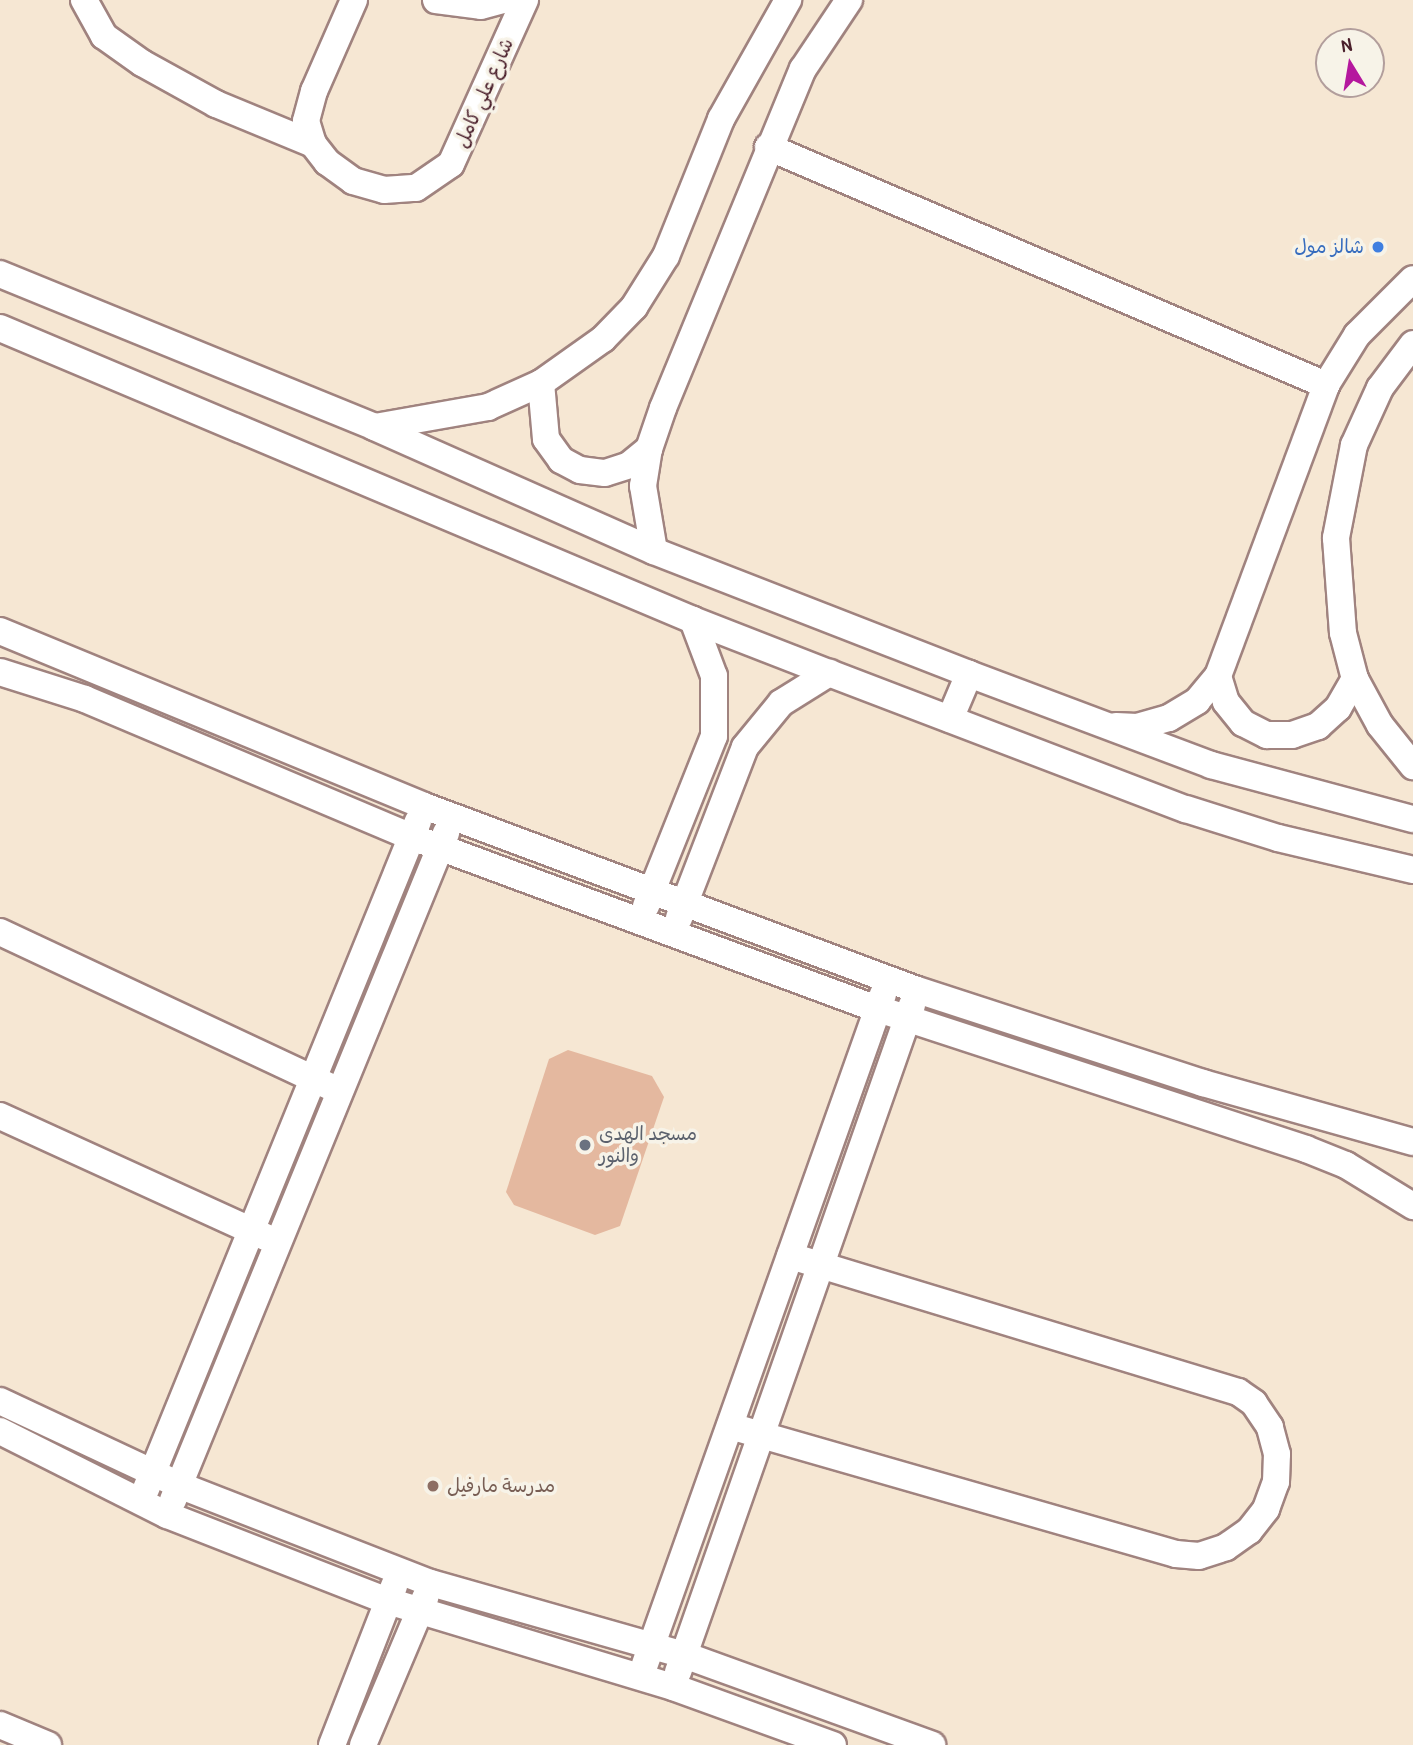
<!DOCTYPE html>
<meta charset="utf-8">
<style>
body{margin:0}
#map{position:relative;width:1413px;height:1745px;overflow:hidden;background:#f6e7d3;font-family:"Patrick Hand","Playpen Sans Arabic",sans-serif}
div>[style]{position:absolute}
.building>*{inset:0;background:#e4b89f}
.roads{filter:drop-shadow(2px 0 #a0837f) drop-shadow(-2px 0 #a0837f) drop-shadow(0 2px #a0837f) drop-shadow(0 -2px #a0837f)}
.street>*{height:26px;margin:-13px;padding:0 13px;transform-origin:13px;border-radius:13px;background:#fff}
.dots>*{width:19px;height:19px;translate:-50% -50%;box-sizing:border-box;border:4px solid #f7f3e8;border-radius:50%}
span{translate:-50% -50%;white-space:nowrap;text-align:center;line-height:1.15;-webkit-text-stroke:7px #f7f3e8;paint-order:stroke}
.street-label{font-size:19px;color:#4a1f2b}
.shop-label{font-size:19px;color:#366cbe}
.right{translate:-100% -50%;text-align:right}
.worship-label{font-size:19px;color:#5b616d}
.left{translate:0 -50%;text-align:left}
.education-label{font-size:19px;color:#785e54}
.north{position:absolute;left:1315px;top:28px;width:70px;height:70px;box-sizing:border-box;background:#f7f3e8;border:2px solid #b29e9c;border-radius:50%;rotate:349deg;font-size:19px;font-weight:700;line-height:28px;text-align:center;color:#4a1f2b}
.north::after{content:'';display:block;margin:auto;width:24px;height:32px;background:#b5179e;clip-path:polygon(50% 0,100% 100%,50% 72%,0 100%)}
</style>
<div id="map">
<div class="building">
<div style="clip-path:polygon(568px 1050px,652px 1076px,664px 1097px,620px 1226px,595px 1235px,514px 1205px,506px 1192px,549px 1059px)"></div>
</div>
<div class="roads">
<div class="street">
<div style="left:84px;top:0;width:41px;rotate:60.9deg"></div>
<div style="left:104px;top:36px;width:47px;rotate:35.4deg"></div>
<div style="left:142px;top:63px;width:85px;rotate:29deg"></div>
<div style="left:216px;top:104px;width:105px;rotate:22.4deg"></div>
<div style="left:354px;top:0;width:99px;rotate:113.7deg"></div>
<div style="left:314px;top:91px;width:31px;rotate:105deg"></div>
<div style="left:306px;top:121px;width:24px;rotate:73deg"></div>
<div style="left:313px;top:144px;width:23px;rotate:52deg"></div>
<div style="left:327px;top:162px;width:32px;rotate:36deg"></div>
<div style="left:353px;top:181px;width:32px;rotate:16deg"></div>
<div style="left:384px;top:190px;width:32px;rotate:-4deg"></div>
<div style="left:416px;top:188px;width:42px;rotate:-34.4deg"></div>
<div style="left:451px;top:164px;width:180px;rotate:-65.7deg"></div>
<div style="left:436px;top:0;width:45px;rotate:7.6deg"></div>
<div style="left:481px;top:6px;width:23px;rotate:-15deg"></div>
<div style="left:768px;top:147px;width:607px;rotate:23.1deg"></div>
<div style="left:0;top:274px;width:404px;rotate:22.2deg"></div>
<div style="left:374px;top:427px;width:306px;rotate:23.9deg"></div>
<div style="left:654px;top:551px;width:338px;rotate:21.3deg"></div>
<div style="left:969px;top:674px;width:259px;rotate:20.6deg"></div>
<div style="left:1211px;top:765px;width:209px;rotate:15deg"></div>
<div style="left:0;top:328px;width:752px;rotate:22.85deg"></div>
<div style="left:693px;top:620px;width:146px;rotate:21.3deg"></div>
<div style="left:829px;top:673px;width:382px;rotate:20.9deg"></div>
<div style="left:1186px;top:809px;width:96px;rotate:17.5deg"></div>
<div style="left:1278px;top:838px;width:139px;rotate:13.3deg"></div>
<div style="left:1413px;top:344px;width:55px;rotate:126.9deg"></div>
<div style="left:1380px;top:388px;width:63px;rotate:114.5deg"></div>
<div style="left:1354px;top:445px;width:95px;rotate:101deg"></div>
<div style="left:1336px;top:538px;width:95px;rotate:85.8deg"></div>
<div style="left:1343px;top:633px;width:48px;rotate:75.4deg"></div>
<div style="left:1355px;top:679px;width:52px;rotate:61.5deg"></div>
<div style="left:1380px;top:725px;width:53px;rotate:51.2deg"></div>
<div style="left:541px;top:383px;width:56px;rotate:84.9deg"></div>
<div style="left:546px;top:439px;width:26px;rotate:54deg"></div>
<div style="left:561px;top:460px;width:21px;rotate:28deg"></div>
<div style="left:580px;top:470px;width:25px;rotate:7deg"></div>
<div style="left:605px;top:473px;width:25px;rotate:-18deg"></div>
<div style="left:629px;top:465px;width:26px;rotate:-39deg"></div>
<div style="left:375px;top:427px;width:115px;rotate:-10deg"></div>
<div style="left:488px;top:407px;width:58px;rotate:-24.4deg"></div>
<div style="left:541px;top:383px;width:76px;rotate:-35.4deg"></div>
<div style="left:603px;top:339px;width:45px;rotate:-45.9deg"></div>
<div style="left:634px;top:307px;width:60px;rotate:-57.9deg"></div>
<div style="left:666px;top:256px;width:148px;rotate:-68.1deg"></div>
<div style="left:721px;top:119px;width:137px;rotate:-60.6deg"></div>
<div style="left:654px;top:551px;width:66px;rotate:-99.6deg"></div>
<div style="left:643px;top:486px;width:37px;rotate:-81deg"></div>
<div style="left:649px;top:449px;width:43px;rotate:-71.1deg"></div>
<div style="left:663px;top:408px;width:367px;rotate:-67.6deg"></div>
<div style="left:803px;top:69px;width:83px;rotate:-56.3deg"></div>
<div style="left:0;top:631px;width:459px;rotate:22.4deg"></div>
<div style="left:424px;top:806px;width:526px;rotate:20.47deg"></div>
<div style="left:917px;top:990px;width:301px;rotate:18deg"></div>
<div style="left:1203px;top:1083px;width:218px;rotate:15.7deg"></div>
<div style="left:0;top:672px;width:89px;rotate:17.6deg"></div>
<div style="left:85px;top:699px;width:355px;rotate:22.9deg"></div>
<div style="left:412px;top:837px;width:497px;rotate:20.3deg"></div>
<div style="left:878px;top:1009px;width:450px;rotate:18.1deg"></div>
<div style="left:1306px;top:1149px;width:43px;rotate:21.8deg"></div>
<div style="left:1346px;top:1165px;width:79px;rotate:31.5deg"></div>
<div style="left:1218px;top:676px;width:27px;rotate:73deg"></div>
<div style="left:1226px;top:702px;width:27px;rotate:51deg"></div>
<div style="left:1243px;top:723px;width:27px;rotate:27deg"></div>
<div style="left:1267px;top:735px;width:25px"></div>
<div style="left:1292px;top:735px;width:28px;rotate:-19deg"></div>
<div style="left:1318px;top:726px;width:27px;rotate:-42deg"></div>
<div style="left:1338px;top:708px;width:34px;rotate:-60deg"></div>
<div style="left:950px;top:719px;width:49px;rotate:-67.1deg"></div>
<div style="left:1116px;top:726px;width:21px;rotate:3deg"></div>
<div style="left:1137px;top:727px;width:33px;rotate:-16deg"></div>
<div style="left:1169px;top:718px;width:33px;rotate:-31deg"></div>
<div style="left:1197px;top:701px;width:33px;rotate:-50deg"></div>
<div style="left:1218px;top:676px;width:310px;rotate:-69.6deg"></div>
<div style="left:1326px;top:385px;width:59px;rotate:-58.2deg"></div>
<div style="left:1357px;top:335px;width:79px;rotate:-45deg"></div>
<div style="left:646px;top:906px;width:183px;rotate:-68.2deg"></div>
<div style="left:714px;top:736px;width:60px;rotate:-90deg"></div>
<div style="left:714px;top:676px;width:60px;rotate:-110.6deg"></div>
<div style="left:679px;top:918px;width:183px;rotate:-68.9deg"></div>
<div style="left:745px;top:747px;width:57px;rotate:-50.7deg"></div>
<div style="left:781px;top:703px;width:57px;rotate:-32deg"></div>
<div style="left:0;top:932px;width:363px;rotate:25.1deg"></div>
<div style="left:0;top:1116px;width:292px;rotate:24.5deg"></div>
<div style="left:0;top:1401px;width:198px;rotate:25.1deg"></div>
<div style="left:179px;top:1485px;width:270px;rotate:21.3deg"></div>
<div style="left:431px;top:1583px;width:263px;rotate:15.9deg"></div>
<div style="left:684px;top:1655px;width:264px;rotate:19.9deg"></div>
<div style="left:730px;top:1426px;width:464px;rotate:16deg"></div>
<div style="left:1176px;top:1554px;width:23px;rotate:5deg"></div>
<div style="left:1199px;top:1556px;width:28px;rotate:-18deg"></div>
<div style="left:1226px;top:1547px;width:28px;rotate:-35deg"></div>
<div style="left:1249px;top:1531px;width:28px;rotate:-52deg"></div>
<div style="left:1266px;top:1509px;width:29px;rotate:-70deg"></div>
<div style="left:1276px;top:1482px;width:28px;rotate:-88deg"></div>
<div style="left:1277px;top:1454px;width:28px;rotate:-105deg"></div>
<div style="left:1270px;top:1427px;width:29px;rotate:-124deg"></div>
<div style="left:1254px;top:1403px;width:19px;rotate:-145deg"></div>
<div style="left:1238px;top:1392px;width:468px;rotate:-163.1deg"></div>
<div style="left:0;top:1431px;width:187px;rotate:26.7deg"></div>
<div style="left:167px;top:1515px;width:237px;rotate:21.3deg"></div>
<div style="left:388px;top:1601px;width:298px;rotate:16.8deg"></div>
<div style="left:673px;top:1687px;width:170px;rotate:19.9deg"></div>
<div style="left:146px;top:1489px;width:721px;rotate:-67.84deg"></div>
<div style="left:173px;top:1500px;width:721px;rotate:-67.74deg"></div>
<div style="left:645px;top:1664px;width:711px;rotate:-70.44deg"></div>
<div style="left:678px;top:1672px;width:707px;rotate:-70.67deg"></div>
<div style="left:0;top:1725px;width:52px;rotate:22.6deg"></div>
<div style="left:332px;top:1745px;width:171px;rotate:-68.7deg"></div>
<div style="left:363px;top:1745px;width:160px;rotate:-67.1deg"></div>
</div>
</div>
<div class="dots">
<div style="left:1378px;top:247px;background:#3f7fe0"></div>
<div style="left:585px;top:1145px;background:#6b7280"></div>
<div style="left:433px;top:1486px;background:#8d6e63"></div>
</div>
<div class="street-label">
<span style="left:484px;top:93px;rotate:-66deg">شارع علي كامل</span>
</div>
<div class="shop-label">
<span class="right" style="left:1364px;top:247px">شالز مول</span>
</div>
<div class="worship-label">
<span class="left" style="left:599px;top:1145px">مسجد الهدى<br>والنور</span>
</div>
<div class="education-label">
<span class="left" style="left:447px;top:1486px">مدرسة مارفيل</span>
</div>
<div class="north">N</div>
</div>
